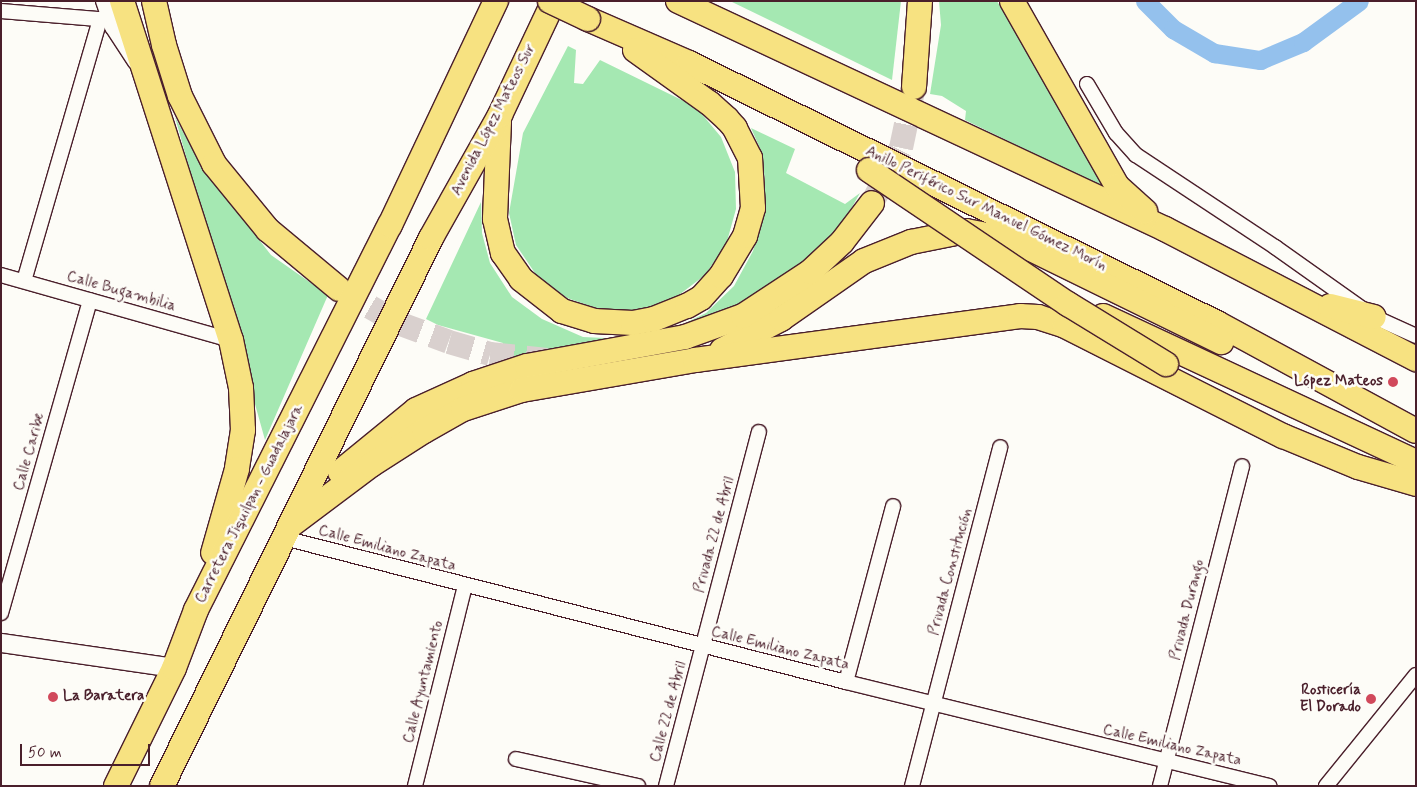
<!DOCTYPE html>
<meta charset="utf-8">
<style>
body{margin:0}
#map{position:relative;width:1417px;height:787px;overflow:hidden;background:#fdfcf7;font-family:Mynerve,sans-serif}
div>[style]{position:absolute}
.green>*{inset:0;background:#a5e8b2}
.canal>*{height:19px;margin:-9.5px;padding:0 9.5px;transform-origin:9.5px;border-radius:9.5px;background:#94c1ed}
.trunk-tunnel>*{height:24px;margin-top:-12px;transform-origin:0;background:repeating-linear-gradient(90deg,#d9d0ce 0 24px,transparent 0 36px)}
.roads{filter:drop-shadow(1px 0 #4a1f2b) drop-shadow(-1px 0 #4a1f2b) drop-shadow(0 1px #4a1f2b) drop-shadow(0 -1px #4a1f2b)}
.minor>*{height:14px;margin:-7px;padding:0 7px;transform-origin:7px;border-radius:7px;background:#fdfcf7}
.tertiary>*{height:18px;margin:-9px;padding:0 9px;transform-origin:9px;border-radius:9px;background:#fdfcf7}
.trunk>*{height:24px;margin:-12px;padding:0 12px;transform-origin:12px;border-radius:12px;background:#f7e281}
.bridges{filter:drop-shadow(1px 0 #4a1f2b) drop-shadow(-1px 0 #4a1f2b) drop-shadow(0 1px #4a1f2b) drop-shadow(0 -1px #4a1f2b)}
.trunk-bridge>*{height:24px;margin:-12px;padding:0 12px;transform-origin:12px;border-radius:12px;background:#f7e281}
.dots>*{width:14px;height:14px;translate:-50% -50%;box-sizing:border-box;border:2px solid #fdfcf7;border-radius:50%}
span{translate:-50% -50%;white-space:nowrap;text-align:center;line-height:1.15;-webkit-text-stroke:5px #fdfcf7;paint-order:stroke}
.street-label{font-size:15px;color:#4a1f2b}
.poi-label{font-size:15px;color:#4a1f2b;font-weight:700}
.right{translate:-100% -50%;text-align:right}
.left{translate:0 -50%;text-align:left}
.frame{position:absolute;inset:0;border:2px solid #4a1f2b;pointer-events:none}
.scale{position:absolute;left:20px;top:744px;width:130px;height:22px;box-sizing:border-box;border:2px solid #4a1f2b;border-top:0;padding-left:6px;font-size:15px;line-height:18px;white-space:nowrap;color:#4a1f2b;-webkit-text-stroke:4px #fdfcf7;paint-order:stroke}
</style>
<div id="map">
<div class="green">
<div style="clip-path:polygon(730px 1px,901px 1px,892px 80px)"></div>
<div style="clip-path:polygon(939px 1px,997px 1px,1105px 188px,965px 120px,966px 111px,942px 96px,930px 94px,941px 25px)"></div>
<div style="clip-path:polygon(568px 46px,576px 50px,574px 83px,583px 84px,600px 60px,696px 107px,721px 137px,735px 172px,736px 209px,726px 245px,705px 275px,675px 298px,640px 310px,602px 310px,567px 298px,537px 276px,516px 245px,509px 213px,523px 133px)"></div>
<div style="clip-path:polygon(175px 117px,201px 165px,271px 255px,328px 295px,265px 440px)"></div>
<div style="clip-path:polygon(751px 128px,795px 149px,786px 173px,845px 204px,860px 193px,842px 225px,810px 260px,727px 319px,497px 368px,503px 343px,438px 325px,426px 319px,481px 202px,482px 233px,490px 263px,512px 297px,542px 319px,583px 337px,627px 339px,669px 331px,706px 313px,734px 286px,753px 251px,762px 220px,765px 182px,762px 153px)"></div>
</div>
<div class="canal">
<div style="left:1145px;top:1px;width:40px;rotate:45deg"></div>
<div style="left:1173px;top:29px;width:48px;rotate:30.3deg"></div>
<div style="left:1214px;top:53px;width:47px;rotate:8.7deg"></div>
<div style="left:1260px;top:60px;width:47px;rotate:-22.7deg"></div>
<div style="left:1303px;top:42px;width:69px;rotate:-36.2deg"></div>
</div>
<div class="trunk-tunnel">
<div style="left:872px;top:203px;width:62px;rotate:-62.2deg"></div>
<div style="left:901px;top:148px;width:58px;rotate:-78.1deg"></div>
<div style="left:339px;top:289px;width:68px;rotate:30deg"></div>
<div style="left:398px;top:323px;width:54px;rotate:20.4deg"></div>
<div style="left:449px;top:342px;width:43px;rotate:16.3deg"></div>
<div style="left:490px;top:354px;width:57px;rotate:6deg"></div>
</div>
<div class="roads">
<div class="minor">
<div style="left:103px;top:1px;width:28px;rotate:71deg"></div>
<div style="left:112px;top:27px;width:42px;rotate:56.7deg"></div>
<div style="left:1px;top:11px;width:109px;rotate:4.7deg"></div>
<div style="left:1087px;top:84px;width:57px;rotate:59.4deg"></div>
<div style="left:1116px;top:133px;width:30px;rotate:48deg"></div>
<div style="left:1136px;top:155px;width:167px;rotate:33.5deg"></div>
<div style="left:1275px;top:247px;width:121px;rotate:35.3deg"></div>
<div style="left:1374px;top:317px;width:46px;rotate:24.3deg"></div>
<div style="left:1px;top:275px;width:239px;rotate:15.8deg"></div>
<div style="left:24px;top:281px;width:273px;rotate:-73.8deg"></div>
<div style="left:284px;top:538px;width:580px;rotate:14.37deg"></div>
<div style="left:846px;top:682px;width:436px;rotate:13.8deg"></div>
<div style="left:1px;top:613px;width:325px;rotate:-74.1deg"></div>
<div style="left:846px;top:682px;width:182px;rotate:-75deg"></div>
<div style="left:516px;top:759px;width:125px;rotate:12.5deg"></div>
<div style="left:415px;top:786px;width:206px;rotate:-76deg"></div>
<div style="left:666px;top:786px;width:366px;rotate:-75.3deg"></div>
<div style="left:912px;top:786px;width:350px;rotate:-75.4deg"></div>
<div style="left:1160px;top:786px;width:330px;rotate:-75.6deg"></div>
<div style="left:1326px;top:786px;width:143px;rotate:-51deg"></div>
</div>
<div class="tertiary">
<div style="left:1px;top:643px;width:175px;rotate:8.2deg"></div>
</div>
<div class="trunk">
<div style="left:122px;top:1px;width:356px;rotate:72.2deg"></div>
<div style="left:231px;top:340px;width:49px;rotate:78.2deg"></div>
<div style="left:241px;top:388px;width:42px;rotate:87.3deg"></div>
<div style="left:243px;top:430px;width:39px;rotate:99deg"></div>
<div style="left:237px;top:469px;width:87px;rotate:105.9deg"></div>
<div style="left:154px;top:1px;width:45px;rotate:77.2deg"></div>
<div style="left:164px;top:45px;width:53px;rotate:72.6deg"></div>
<div style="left:180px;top:96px;width:76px;rotate:63.4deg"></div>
<div style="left:214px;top:164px;width:85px;rotate:50.7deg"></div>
<div style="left:268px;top:230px;width:92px;rotate:39.7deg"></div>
<div style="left:678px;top:1px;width:538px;rotate:25.09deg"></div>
<div style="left:1165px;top:229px;width:283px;rotate:27.4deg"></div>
<div style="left:1012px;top:1px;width:213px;rotate:60.4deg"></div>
<div style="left:1117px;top:186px;width:38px;rotate:42deg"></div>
<div style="left:588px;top:19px;width:110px;rotate:23.5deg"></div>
<div style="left:689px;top:63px;width:589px;rotate:26.22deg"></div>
<div style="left:1217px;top:323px;width:226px;rotate:28.5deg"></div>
<div style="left:914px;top:87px;width:86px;rotate:-86deg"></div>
<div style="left:499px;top:122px;width:97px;rotate:92.4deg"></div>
<div style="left:495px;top:219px;width:35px;rotate:77deg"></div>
<div style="left:503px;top:253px;width:32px;rotate:55deg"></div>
<div style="left:521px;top:279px;width:52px;rotate:38deg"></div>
<div style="left:562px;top:311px;width:34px;rotate:17deg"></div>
<div style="left:594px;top:321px;width:39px;rotate:3deg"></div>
<div style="left:633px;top:323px;width:21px;rotate:-11deg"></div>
<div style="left:654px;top:319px;width:35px;rotate:-22deg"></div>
<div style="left:687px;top:306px;width:16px;rotate:-30deg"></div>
<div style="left:701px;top:298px;width:30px;rotate:-48deg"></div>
<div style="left:721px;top:276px;width:47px;rotate:-59deg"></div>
<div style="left:745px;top:236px;width:29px;rotate:-74deg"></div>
<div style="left:753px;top:208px;width:50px;rotate:-93.4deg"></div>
<div style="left:750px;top:158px;width:34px;rotate:-117deg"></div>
<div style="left:735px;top:128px;width:12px;rotate:-132deg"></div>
<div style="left:727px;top:119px;width:24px;rotate:-138deg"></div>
<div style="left:709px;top:103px;width:91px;rotate:-144.4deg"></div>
<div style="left:1330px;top:306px;width:45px;rotate:14deg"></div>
<div style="left:1103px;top:316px;width:345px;rotate:25deg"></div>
<div style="left:722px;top:350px;width:67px;rotate:-27.7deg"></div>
<div style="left:781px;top:319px;width:101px;rotate:-34.9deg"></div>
<div style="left:864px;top:261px;width:51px;rotate:-22deg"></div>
<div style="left:911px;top:242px;width:56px;rotate:-11.3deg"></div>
<div style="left:966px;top:231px;width:37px;rotate:11deg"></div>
<div style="left:1002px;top:238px;width:31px;rotate:21deg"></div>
<div style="left:1031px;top:249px;width:212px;rotate:26.1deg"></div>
<div style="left:340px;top:472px;width:98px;rotate:-39.2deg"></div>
<div style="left:416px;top:410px;width:63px;rotate:-24.5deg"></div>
<div style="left:473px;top:384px;width:57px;rotate:-18.4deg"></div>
<div style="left:527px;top:366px;width:161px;rotate:-10.4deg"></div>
<div style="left:685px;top:337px;width:62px;rotate:-19.9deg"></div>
<div style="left:743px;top:316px;width:80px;rotate:-33.3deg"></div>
<div style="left:810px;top:272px;width:44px;rotate:-43.2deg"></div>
<div style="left:842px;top:242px;width:49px;rotate:-52.4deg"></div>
<div style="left:291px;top:525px;width:100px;rotate:-36.9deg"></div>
<div style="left:371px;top:465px;width:63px;rotate:-32.7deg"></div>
<div style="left:424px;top:431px;width:45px;rotate:-29.4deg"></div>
<div style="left:463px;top:409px;width:62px;rotate:-17.9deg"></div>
<div style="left:522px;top:390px;width:176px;rotate:-9.8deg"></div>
<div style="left:695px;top:360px;width:328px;rotate:-7.7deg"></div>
<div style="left:1020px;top:316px;width:18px;rotate:3deg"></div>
<div style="left:1038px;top:317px;width:28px;rotate:18deg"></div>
<div style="left:1065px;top:326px;width:244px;rotate:26.8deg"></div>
<div style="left:1283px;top:436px;width:81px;rotate:22.5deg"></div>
<div style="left:1358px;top:467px;width:60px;rotate:16.3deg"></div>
<div style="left:116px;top:786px;width:131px;rotate:-63.8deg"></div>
<div style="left:174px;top:668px;width:62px;rotate:-69.2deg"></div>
<div style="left:196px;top:610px;width:431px;rotate:-63.3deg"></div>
<div style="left:390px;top:225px;width:248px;rotate:-64.7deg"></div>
<div style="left:162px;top:786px;width:610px;rotate:-63.85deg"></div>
<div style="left:431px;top:238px;width:141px;rotate:-60.7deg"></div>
<div style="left:500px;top:115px;width:126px;rotate:-64.7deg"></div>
</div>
</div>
<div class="bridges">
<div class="trunk-bridge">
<div style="left:550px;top:1px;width:42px;rotate:25.3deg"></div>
<div style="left:869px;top:170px;width:240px;rotate:34deg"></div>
<div style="left:1068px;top:304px;width:115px;rotate:31.5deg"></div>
</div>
</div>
<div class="dots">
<div style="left:1393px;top:382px;background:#d1495b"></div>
<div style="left:53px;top:697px;background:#d1495b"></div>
<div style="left:1371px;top:699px;background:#d1495b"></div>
</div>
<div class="street-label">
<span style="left:494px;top:120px;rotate:-63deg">Avenida López Mateos Sur</span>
<span style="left:986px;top:209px;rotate:26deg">Anillo Periférico Sur Manuel Gómez Morín</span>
<span style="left:121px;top:292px;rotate:16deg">Calle Bugambilia</span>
<span style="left:30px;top:452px;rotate:-74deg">Calle Caribe</span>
<span style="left:250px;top:504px;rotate:-63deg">Carretera Jiquilpan - Guadalajara</span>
<span style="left:715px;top:535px;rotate:-75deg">Privada 22 de Abril</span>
<span style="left:387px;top:549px;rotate:15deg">Calle Emiliano Zapata</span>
<span style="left:951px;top:572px;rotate:-75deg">Privada Constitución</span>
<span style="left:1188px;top:610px;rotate:-76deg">Privada Durango</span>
<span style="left:780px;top:649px;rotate:14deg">Calle Emiliano Zapata</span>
<span style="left:424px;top:682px;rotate:-76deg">Calle Ayuntamiento</span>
<span style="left:669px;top:712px;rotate:-75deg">Calle 22 de Abril</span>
<span style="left:1172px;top:746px;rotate:13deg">Calle Emiliano Zapata</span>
</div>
<div class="poi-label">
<span class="right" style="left:1383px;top:382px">López Mateos</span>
<span class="right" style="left:1361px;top:699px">Rosticería<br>El Dorado</span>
<span class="left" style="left:63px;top:697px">La Baratera</span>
</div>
<div class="frame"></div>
<div class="scale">50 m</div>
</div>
